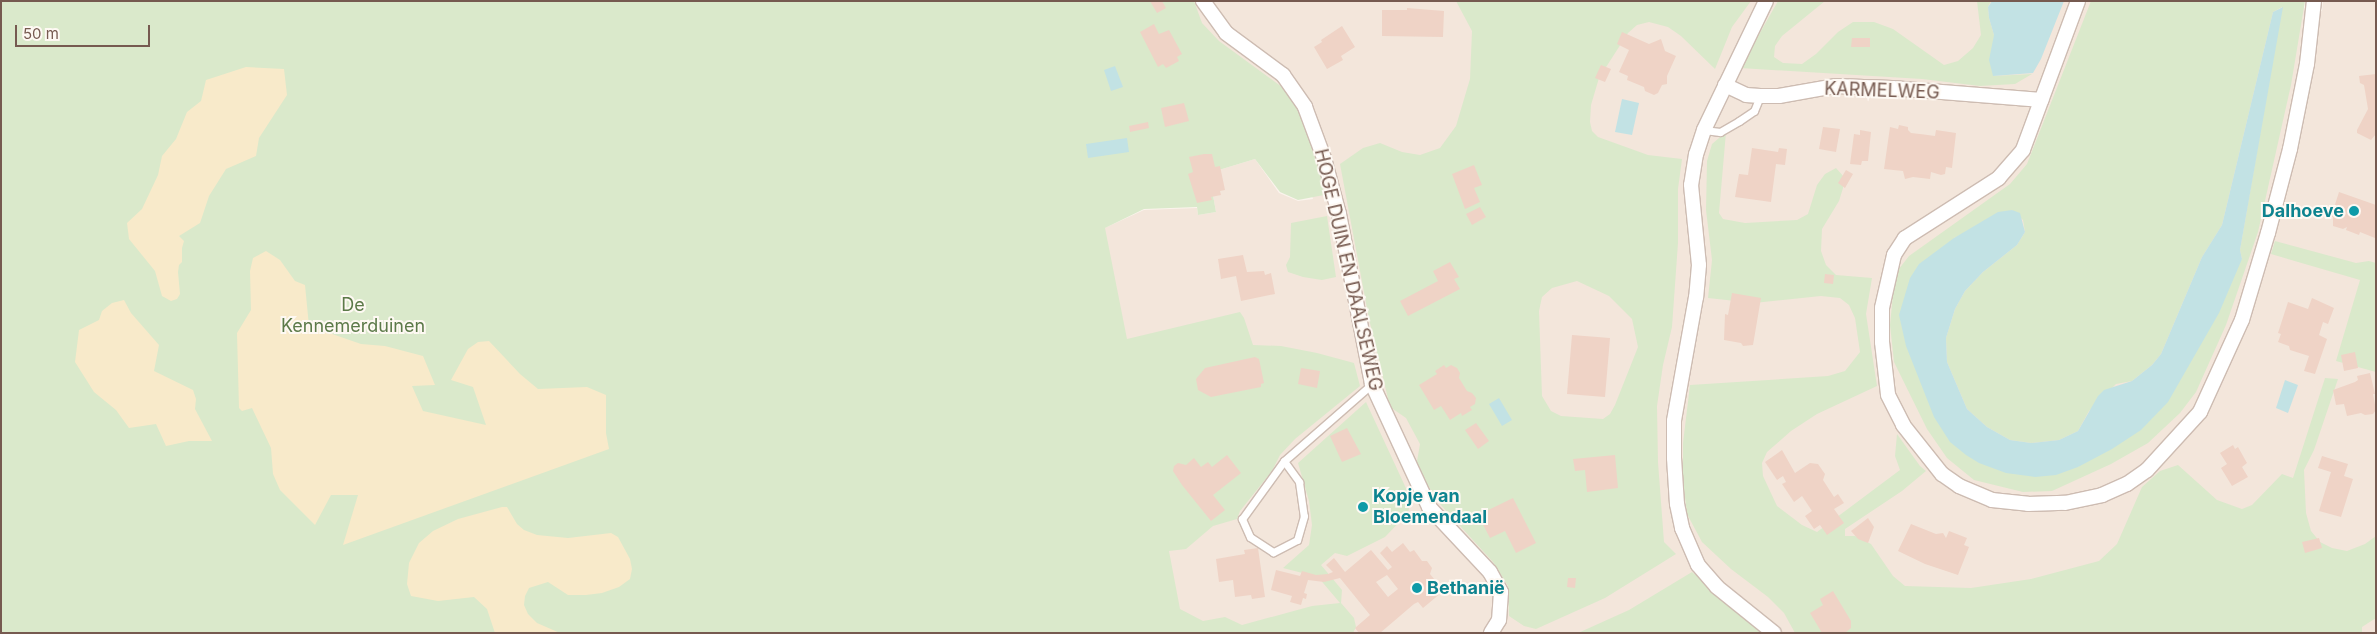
<!DOCTYPE html>
<meta charset="utf-8">
<style>
body{margin:0}
#map{position:relative;width:2377px;height:634px;overflow:hidden;background:#fbf4ed;font-family:Inter,sans-serif}
div>[style]{position:absolute}
.residential>*{inset:0;background:#f3e6db}
.green>*{inset:0;background:#dae9cb}
.sand>*{inset:0;background:#f8eaca}
.water>*{inset:0;background:#c2e2e4}
.building>*{inset:0;background:#efd3c6}
.roads{filter:drop-shadow(1px 0 #cdbcb2) drop-shadow(-1px 0 #cdbcb2) drop-shadow(0 1px #cdbcb2) drop-shadow(0 -1px #cdbcb2)}
.lane>*{height:7px;margin:-3.5px;padding:0 3.5px;transform-origin:3.5px;border-radius:3.5px;background:#fff}
.street>*{height:14px;margin:-7px;padding:0 7px;transform-origin:7px;border-radius:7px;background:#fff}
.dots>*{width:14px;height:14px;translate:-50% -50%;box-sizing:border-box;border:2px solid #fef9f3;border-radius:50%}
span{translate:-50% -50%;white-space:nowrap;text-align:center;line-height:1.15;-webkit-text-stroke:4px #fef9f3;paint-order:stroke}
.street-label{font-size:18px;color:#765a50}
.culture-label{font-size:18px;color:#0d838f;font-weight:700}
.right{translate:-100% -50%;text-align:right}
.left{translate:0 -50%;text-align:left}
.park-label{font-size:18px;color:#5c7a49}
.frame{position:absolute;inset:0;border:2px solid #765a50;pointer-events:none}
.scale{position:absolute;left:15px;top:25px;width:135px;height:22px;box-sizing:border-box;border:2px solid #765a50;border-top:0;padding-left:6px;font-size:15px;line-height:18px;white-space:nowrap;color:#765a50;-webkit-text-stroke:4px #fef9f3;paint-order:stroke}
</style>
<div id="map">
<div class="residential">
<div style="clip-path:polygon(1191px 1px,2269px 1px,2322px 11px,2323px 1px,2376px 1px,2376px 633px,1189px 633px,1169px 623px,1096px 232px,1144px 210px,1197px 208px,1198px 215px,1216px 212px,1209px 173px,1255px 159px,1279px 193px,1298px 201px,1313px 199px,1298px 142px,1206px 51px)"></div>
</div>
<div class="green">
<div style="clip-path:polygon(1px 1px,1194px 1px,1202px 23px,1219px 41px,1286px 90px,1304px 121px,1322px 179px,1324px 195px,1298px 200px,1280px 192px,1255px 159px,1209px 173px,1216px 212px,1198px 215px,1197px 207px,1144px 209px,1105px 228px,1127px 339px,1240px 312px,1244px 318px,1253px 345px,1281px 346px,1317px 353px,1354px 363px,1360px 386px,1295px 439px,1280px 455px,1272px 471px,1240px 511px,1237px 519px,1213px 526px,1186px 549px,1169px 551px,1180px 609px,1203px 621px,1225px 617px,1242px 625px,1312px 606px,1340px 603px,1318px 577px,1283px 568px,1309px 545px,1312px 525px,1309px 501px,1298px 463px,1366px 402px,1411px 499px,1408px 513px,1385px 537px,1347px 556px,1335px 553px,1321px 565px,1342px 590px,1341px 603px,1354px 618px,1356px 627px,1353px 633px,1px 633px)"></div>
<div style="clip-path:polygon(evenodd,1456px 1px,1751px 1px,1732px 27px,1715px 69px,1681px 36px,1668px 27px,1649px 22px,1637px 25px,1628px 33px,1599px 78px,1591px 105px,1590px 122px,1592px 131px,1598px 137px,1648px 155px,1682px 159px,1678px 189px,1678px 243px,1672px 327px,1663px 365px,1657px 406px,1658px 462px,1664px 542px,1676px 554px,1605px 598px,1536px 629px,1524px 626px,1509px 616px,1508px 586px,1493px 562px,1440px 504px,1416px 467px,1420px 444px,1406px 418px,1390px 407px,1369px 319px,1340px 164px,1363px 148px,1380px 143px,1402px 152px,1420px 155px,1440px 148px,1456px 126px,1470px 79px,1472px 31px,1456px 1px,1577px 281px,1609px 296px,1632px 319px,1638px 347px,1615px 405px,1610px 414px,1603px 419px,1561px 416px,1551px 411px,1542px 396px,1539px 311px,1542px 297px,1552px 288px,1577px 281px)"></div>
<div style="clip-path:polygon(1778px 1px,1825px 1px,1782px 36px,1775px 46px,1774px 57px,1783px 63px,1802px 64px,1816px 54px,1838px 32px,1853px 22px,1874px 22px,1893px 29px,1944px 65px,1958px 61px,1973px 48px,1981px 35px,1977px 1px,1991px 1px,1988px 7px,1989px 18px,1994px 35px,1993px 76px,2032px 74px,2015px 84px,1980px 86px,1922px 79px,1740px 68px)"></div>
<div style="clip-path:polygon(evenodd,2091px 1px,2305px 1px,2291px 85px,2258px 232px,2226px 325px,2196px 392px,2180px 413px,2148px 443px,2111px 464px,2052px 491px,2023px 492px,1974px 480px,1947px 458px,1927px 429px,1894px 362px,1890px 325px,1895px 274px,1909px 256px,2010px 184px,2027px 164px,2091px 1px,2282px 7px,2240px 250px,2242px 259px,2078px 467px,1934px 417px,1954px 238px,2012px 210px,2023px 220px,2025px 232px,2017px 245px,1983px 272px,1965px 291px,1955px 309px,1946px 338px,1947px 362px,1967px 409px,1987px 427px,2010px 440px,2031px 443px,2059px 440px,2078px 431px,2089px 411px,2116px 384px,2132px 381px,2152px 365px,2161px 354px,2202px 257px,2222px 225px,2273px 12px,2282px 7px)"></div>
<div style="clip-path:polygon(1726px 132px,1719px 213px,1723px 219px,1745px 223px,1797px 220px,1808px 214px,1817px 185px,1825px 174px,1836px 168px,1844px 177px,1843px 188px,1839px 201px,1822px 229px,1821px 251px,1826px 265px,1836px 275px,1872px 278px,1866px 314px,1877px 386px,1817px 414px,1791px 431px,1767px 452px,1762px 463px,1763px 476px,1777px 506px,1802px 525px,1817px 532px,1900px 470px,1895px 456px,1897px 434px,1920px 466px,1926px 471px,1902px 491px,1845px 529px,1845px 536px,1855px 536px,1871px 544px,1893px 576px,1905px 586px,1971px 588px,2031px 579px,2099px 561px,2117px 544px,2142px 487px,2160px 471px,2178px 465px,2217px 500px,2242px 509px,2252px 505px,2282px 474px,2293px 478px,2325px 378px,2338px 379px,2314px 450px,2304px 470px,2306px 513px,2311px 531px,2320px 542px,2332px 548px,2347px 551px,2365px 544px,2376px 536px,2376px 618px,2362px 627px,2362px 633px,1795px 633px,1784px 613px,1768px 597px,1731px 569px,1702px 542px,1687px 514px,1683px 480px,1683px 443px,1690px 385px,1828px 376px,1845px 371px,1860px 352px,1855px 318px,1849px 305px,1840px 298px,1821px 296px,1754px 303px,1708px 298px,1712px 260px,1706px 210px,1707px 161px,1712px 144px)"></div>
<div style="clip-path:polygon(1327px 216px,1336px 277px,1322px 280px,1303px 277px,1288px 272px,1286px 265px,1290px 257px,1291px 223px)"></div>
<div style="clip-path:polygon(2275px 241px,2356px 263px,2369px 261px,2376px 263px,2376px 372px,2336px 361px,2360px 280px,2271px 254px)"></div>
<div style="clip-path:polygon(1692px 572px,1764px 633px,1578px 633px,1629px 610px)"></div>
</div>
<div class="sand">
<div style="clip-path:polygon(246px 67px,284px 69px,287px 95px,259px 138px,256px 156px,226px 169px,209px 196px,200px 223px,179px 236px,184px 241px,182px 248px,182px 262px,179px 265px,178px 272px,180px 294px,177px 299px,171px 301px,162px 296px,155px 271px,129px 239px,127px 223px,142px 209px,158px 175px,162px 156px,176px 139px,187px 112px,201px 101px,206px 80px)"></div>
<div style="clip-path:polygon(266px 251px,280px 260px,295px 281px,305px 285px,309px 326px,361px 344px,385px 346px,423px 356px,435px 385px,412px 386px,423px 411px,486px 425px,473px 387px,451px 380px,468px 349px,478px 342px,489px 341px,520px 374px,538px 389px,587px 387px,606px 395px,606px 433px,609px 449px,343px 545px,358px 495px,331px 495px,315px 525px,280px 490px,273px 474px,271px 448px,252px 408px,242px 411px,239px 408px,237px 333px,251px 310px,250px 271px,253px 258px)"></div>
<div style="clip-path:polygon(124px 300px,131px 313px,159px 345px,154px 371px,193px 390px,196px 399px,195px 409px,212px 441px,189px 441px,166px 446px,156px 424px,129px 428px,116px 410px,94px 392px,75px 362px,79px 330px,99px 320px,102px 311px,112px 303px)"></div>
<div style="clip-path:polygon(502px 507px,507px 507px,517px 524px,524px 530px,537px 535px,568px 538px,611px 533px,618px 537px,630px 559px,632px 569px,630px 579px,619px 587px,602px 593px,586px 595px,568px 595px,548px 582px,529px 588px,525px 596px,524px 605px,528px 614px,537px 623px,560px 633px,495px 633px,487px 609px,474px 597px,438px 601px,411px 596px,407px 584px,409px 563px,419px 543px,433px 531px,458px 519px)"></div>
</div>
<div class="water">
<div style="clip-path:polygon(1992px 1px,2064px 1px,2041px 59px,2033px 73px,1993px 76px,1989px 60px,1994px 35px,1989px 18px,1988px 7px)"></div>
<div style="clip-path:polygon(2283px 7px,2240px 250px,2242px 259px,2219px 313px,2168px 402px,2141px 430px,2112px 449px,2078px 467px,2056px 475px,2035px 477px,2006px 473px,1979px 463px,1966px 455px,1950px 442px,1934px 417px,1906px 346px,1899px 315px,1910px 278px,1919px 264px,1954px 238px,1998px 212px,2012px 210px,2020px 213px,2025px 232px,2017px 245px,1983px 272px,1965px 291px,1955px 309px,1946px 338px,1947px 362px,1967px 409px,1987px 427px,2010px 440px,2031px 443px,2059px 440px,2078px 431px,2098px 396px,2104px 390px,2132px 381px,2152px 365px,2161px 354px,2202px 257px,2222px 225px,2273px 12px)"></div>
<div style="clip-path:polygon(1115px 66px,1123px 87px,1111px 91px,1104px 70px)"></div>
<div style="clip-path:polygon(1622px 99px,1639px 103px,1632px 135px,1615px 132px)"></div>
<div style="clip-path:polygon(1127px 138px,1129px 152px,1088px 158px,1086px 144px)"></div>
<div style="clip-path:polygon(2285px 380px,2298px 385px,2288px 413px,2276px 408px)"></div>
<div style="clip-path:polygon(1499px 398px,1512px 420px,1502px 426px,1489px 404px)"></div>
</div>
<div class="building">
<div style="clip-path:polygon(1150px 1px,1162px 1px,1166px 8px,1157px 13px)"></div>
<div style="clip-path:polygon(1407px 8px,1444px 11px,1443px 37px,1382px 36px,1382px 10px,1407px 10px)"></div>
<div style="clip-path:polygon(1154px 24px,1159px 34px,1169px 30px,1182px 54px,1177px 57px,1179px 61px,1166px 68px,1163px 64px,1158px 67px,1140px 32px)"></div>
<div style="clip-path:polygon(1342px 26px,1355px 47px,1341px 56px,1343px 60px,1327px 69px,1314px 47px,1322px 42px,1321px 40px)"></div>
<div style="clip-path:polygon(1622px 32px,1649px 44px,1661px 39px,1665px 51px,1676px 56px,1667px 76px,1667px 84px,1662px 85px,1658px 93px,1654px 95px,1645px 91px,1644px 87px,1627px 80px,1628px 76px,1619px 72px,1629px 50px,1617px 44px)"></div>
<div style="clip-path:polygon(1852px 38px,1870px 38px,1870px 47px,1851px 47px)"></div>
<div style="clip-path:polygon(1601px 65px,1611px 69px,1605px 82px,1595px 78px)"></div>
<div style="clip-path:polygon(2376px 74px,2376px 134px,2371px 140px,2357px 133px,2357px 130px,2368px 109px,2364px 85px,2360px 83px,2359px 76px)"></div>
<div style="clip-path:polygon(1184px 103px,1189px 121px,1165px 127px,1161px 108px)"></div>
<div style="clip-path:polygon(1148px 122px,1149px 128px,1130px 132px,1129px 126px)"></div>
<div style="clip-path:polygon(1899px 125px,1908px 127px,1908px 130px,1911px 133px,1920px 134px,1935px 136px,1936px 130px,1956px 133px,1952px 168px,1946px 167px,1945px 174px,1941px 175px,1931px 172px,1930px 179px,1913px 177px,1905px 179px,1903px 171px,1884px 169px,1890px 127px,1898px 129px)"></div>
<div style="clip-path:polygon(1823px 127px,1840px 129px,1836px 152px,1819px 149px)"></div>
<div style="clip-path:polygon(1860px 130px,1871px 132px,1868px 161px,1862px 161px,1861px 165px,1850px 164px,1854px 134px,1860px 135px)"></div>
<div style="clip-path:polygon(1752px 148px,1778px 152px,1779px 148px,1787px 149px,1785px 165px,1776px 164px,1771px 202px,1735px 197px,1739px 174px,1748px 175px)"></div>
<div style="clip-path:polygon(1204px 154px,1212px 154px,1215px 167px,1220px 166px,1225px 190px,1220px 191px,1221px 195px,1211px 197px,1212px 200px,1197px 203px,1188px 174px,1193px 172px,1189px 157px)"></div>
<div style="clip-path:polygon(1474px 165px,1482px 185px,1474px 188px,1480px 202px,1465px 209px,1452px 174px)"></div>
<div style="clip-path:polygon(1846px 170px,1853px 174px,1845px 188px,1838px 183px)"></div>
<div style="clip-path:polygon(2339px 192px,2376px 205px,2375px 238px,2360px 232px,2359px 235px,2346px 230px,2347px 227px,2343px 229px,2333px 226px,2333px 217px,2331px 217px)"></div>
<div style="clip-path:polygon(1480px 207px,1486px 217px,1472px 225px,1466px 214px)"></div>
<div style="clip-path:polygon(1243px 255px,1247px 272px,1264px 271px,1265px 275px,1271px 273px,1275px 294px,1241px 301px,1236px 276px,1221px 279px,1218px 259px)"></div>
<div style="clip-path:polygon(1450px 262px,1459px 277px,1454px 279px,1460px 289px,1408px 316px,1400px 301px,1438px 281px,1433px 271px)"></div>
<div style="clip-path:polygon(1825px 274px,1834px 275px,1833px 284px,1824px 283px)"></div>
<div style="clip-path:polygon(1732px 293px,1761px 298px,1753px 345px,1743px 346px,1741px 343px,1724px 340px,1725px 314px,1728px 315px)"></div>
<div style="clip-path:polygon(2312px 298px,2334px 308px,2328px 324px,2323px 322px,2319px 335px,2327px 339px,2315px 374px,2304px 371px,2309px 356px,2290px 350px,2289px 346px,2278px 342px,2281px 334px,2278px 333px,2288px 302px,2308px 309px)"></div>
<div style="clip-path:polygon(1572px 335px,1610px 338px,1605px 397px,1567px 394px)"></div>
<div style="clip-path:polygon(2355px 352px,2358px 368px,2344px 371px,2341px 355px)"></div>
<div style="clip-path:polygon(1255px 357px,1259px 359px,1264px 383px,1261px 384px,1261px 387px,1211px 397px,1198px 390px,1196px 379px,1205px 368px)"></div>
<div style="clip-path:polygon(1444px 365px,1446px 368px,1451px 365px,1457px 368px,1460px 373px,1459px 378px,1467px 391px,1472px 393px,1476px 398px,1475px 404px,1470px 407px,1472px 410px,1462px 416px,1461px 413px,1450px 420px,1441px 406px,1434px 410px,1419px 385px,1437px 374px,1435px 371px)"></div>
<div style="clip-path:polygon(1301px 368px,1320px 371px,1317px 388px,1298px 384px)"></div>
<div style="clip-path:polygon(2370px 373px,2375px 394px,2373px 394px,2376px 410px,2373px 414px,2365px 415px,2361px 413px,2347px 416px,2344px 404px,2336px 405px,2333px 390px,2355px 382px,2358px 380px,2357px 376px)"></div>
<div style="clip-path:polygon(1476px 423px,1489px 441px,1478px 449px,1465px 430px)"></div>
<div style="clip-path:polygon(1347px 428px,1361px 454px,1342px 462px,1330px 436px)"></div>
<div style="clip-path:polygon(2233px 445px,2235px 449px,2238px 447px,2247px 463px,2242px 467px,2248px 477px,2232px 486px,2221px 468px,2227px 464px,2220px 453px)"></div>
<div style="clip-path:polygon(1782px 450px,1795px 473px,1810px 463px,1818px 464px,1825px 474px,1823px 480px,1834px 497px,1838px 494px,1844px 503px,1834px 509px,1844px 523px,1827px 535px,1820px 525px,1814px 529px,1805px 516px,1812px 511px,1802px 496px,1794px 502px,1782px 484px,1786px 482px,1783px 476px,1777px 480px,1765px 462px)"></div>
<div style="clip-path:polygon(1227px 455px,1241px 473px,1213px 495px,1225px 510px,1211px 521px,1182px 485px,1173px 471px,1174px 466px,1178px 463px,1186px 465px,1194px 458px,1201px 467px,1208px 462px,1212px 467px)"></div>
<div style="clip-path:polygon(1615px 455px,1618px 488px,1587px 492px,1585px 470px,1575px 471px,1573px 459px)"></div>
<div style="clip-path:polygon(2322px 456px,2348px 464px,2344px 476px,2353px 479px,2341px 517px,2319px 511px,2331px 472px,2318px 468px)"></div>
<div style="clip-path:polygon(1513px 498px,1536px 543px,1516px 553px,1505px 531px,1490px 538px,1478px 515px)"></div>
<div style="clip-path:polygon(1868px 518px,1874px 527px,1868px 543px,1858px 539px,1851px 531px)"></div>
<div style="clip-path:polygon(1911px 524px,1936px 534px,1943px 533px,1946px 538px,1949px 531px,1967px 538px,1964px 545px,1969px 547px,1958px 575px,1925px 564px,1898px 551px)"></div>
<div style="clip-path:polygon(2319px 538px,2322px 548px,2305px 553px,2302px 542px)"></div>
<div style="clip-path:polygon(evenodd,1403px 543px,1410px 552px,1414px 550px,1422px 561px,1427px 561px,1432px 568px,1430px 574px,1439px 585px,1435px 587px,1441px 593px,1423px 608px,1418px 602px,1414px 604px,1380px 633px,1359px 633px,1355px 628px,1370px 615px,1340px 578px,1324px 582px,1308px 580px,1304px 593px,1307px 594px,1306px 599px,1303px 598px,1301px 605px,1290px 602px,1292px 596px,1271px 590px,1276px 570px,1300px 576px,1302px 571px,1316px 575px,1328px 574px,1333px 572px,1326px 565px,1334px 558px,1345px 572px,1371px 550px,1388px 570px,1392px 567px,1380px 553px,1387px 546px,1392px 552px,1403px 543px,1387px 575px,1398px 589px,1388px 597px,1376px 582px,1387px 575px)"></div>
<div style="clip-path:polygon(1258px 548px,1265px 597px,1252px 599px,1251px 595px,1235px 597px,1233px 580px,1219px 582px,1216px 559px,1245px 554px,1244px 550px)"></div>
<div style="clip-path:polygon(1568px 578px,1576px 578px,1575px 588px,1567px 587px)"></div>
<div style="clip-path:polygon(1833px 591px,1851px 621px,1851px 628px,1845px 633px,1822px 633px,1810px 613px,1823px 605px,1820px 599px)"></div>
</div>
<div class="roads">
<div class="lane">
<div style="left:1704px;top:130px;width:16px;rotate:7deg"></div>
<div style="left:1720px;top:132px;width:22px;rotate:-30deg"></div>
<div style="left:1739px;top:121px;width:18px;rotate:-34deg"></div>
<div style="left:1754px;top:111px;width:16px;rotate:-68deg"></div>
<div style="left:1284px;top:461px;width:26px;rotate:54deg"></div>
<div style="left:1299px;top:482px;width:34px;rotate:82deg"></div>
<div style="left:1304px;top:516px;width:25px;rotate:106deg"></div>
<div style="left:1297px;top:540px;width:27px;rotate:153deg"></div>
<div style="left:1273px;top:552px;width:27px;rotate:-147deg"></div>
<div style="left:1250px;top:537px;width:20px;rotate:-114deg"></div>
<div style="left:1242px;top:519px;width:72px;rotate:-54.1deg"></div>
<div style="left:1284px;top:461px;width:117px;rotate:-41.2deg"></div>
</div>
<div class="street">
<div style="left:1203px;top:1px;width:39px;rotate:54deg"></div>
<div style="left:1226px;top:33px;width:71px;rotate:36.4deg"></div>
<div style="left:1283px;top:75px;width:39px;rotate:55deg"></div>
<div style="left:1305px;top:107px;width:54px;rotate:69.6deg"></div>
<div style="left:1324px;top:158px;width:58px;rotate:75deg"></div>
<div style="left:1339px;top:214px;width:173px;rotate:79deg"></div>
<div style="left:1372px;top:384px;width:136px;rotate:65.1deg"></div>
<div style="left:1429px;top:507px;width:89px;rotate:46.8deg"></div>
<div style="left:1490px;top:572px;width:23px;rotate:61deg"></div>
<div style="left:1501px;top:592px;width:28px;rotate:94deg"></div>
<div style="left:1499px;top:620px;width:15px;rotate:122deg"></div>
<div style="left:1766px;top:1px;width:143px;rotate:115.7deg"></div>
<div style="left:1704px;top:130px;width:25px;rotate:108deg"></div>
<div style="left:1696px;top:154px;width:31px;rotate:99deg"></div>
<div style="left:1691px;top:185px;width:80px;rotate:84.3deg"></div>
<div style="left:1699px;top:265px;width:32px;rotate:95deg"></div>
<div style="left:1696px;top:297px;width:126px;rotate:100.1deg"></div>
<div style="left:1674px;top:421px;width:37px;rotate:90deg"></div>
<div style="left:1674px;top:458px;width:46px;rotate:86.3deg"></div>
<div style="left:1677px;top:504px;width:25px;rotate:78deg"></div>
<div style="left:1682px;top:528px;width:40px;rotate:66.6deg"></div>
<div style="left:1698px;top:565px;width:29px;rotate:49deg"></div>
<div style="left:1717px;top:587px;width:73px;rotate:38.9deg"></div>
<div style="left:2078px;top:1px;width:159px;rotate:110.3deg"></div>
<div style="left:2023px;top:150px;width:37px;rotate:131deg"></div>
<div style="left:1999px;top:178px;width:112px;rotate:147.4deg"></div>
<div style="left:1905px;top:238px;width:20px;rotate:123deg"></div>
<div style="left:1894px;top:255px;width:54px;rotate:102.8deg"></div>
<div style="left:1882px;top:308px;width:34px;rotate:90deg"></div>
<div style="left:1882px;top:342px;width:53px;rotate:83.5deg"></div>
<div style="left:1888px;top:395px;width:34px;rotate:63deg"></div>
<div style="left:1903px;top:425px;width:63px;rotate:51.5deg"></div>
<div style="left:1942px;top:474px;width:21px;rotate:35deg"></div>
<div style="left:1959px;top:486px;width:36px;rotate:23deg"></div>
<div style="left:1992px;top:500px;width:36px;rotate:6deg"></div>
<div style="left:2028px;top:504px;width:37px;rotate:-2deg"></div>
<div style="left:2065px;top:503px;width:38px;rotate:-12deg"></div>
<div style="left:2102px;top:495px;width:27px;rotate:-24deg"></div>
<div style="left:2127px;top:484px;width:24px;rotate:-35deg"></div>
<div style="left:2147px;top:470px;width:79px;rotate:-47.6deg"></div>
<div style="left:2200px;top:412px;width:101px;rotate:-65.5deg"></div>
<div style="left:2242px;top:320px;width:91px;rotate:-73.4deg"></div>
<div style="left:2268px;top:233px;width:87px;rotate:-75.3deg"></div>
<div style="left:2290px;top:149px;width:87px;rotate:-78.7deg"></div>
<div style="left:2307px;top:64px;width:63px;rotate:-83.7deg"></div>
<div style="left:1725px;top:85px;width:23px;rotate:25deg"></div>
<div style="left:1746px;top:95px;width:14px;rotate:4deg"></div>
<div style="left:1760px;top:96px;width:19px"></div>
<div style="left:1779px;top:96px;width:58px;rotate:-10deg"></div>
<div style="left:1836px;top:86px;width:56px;rotate:2deg"></div>
<div style="left:1892px;top:88px;width:150px;rotate:4.6deg"></div>
</div>
</div>
<div class="dots">
<div style="left:2354px;top:211px;background:#0f9aa8"></div>
<div style="left:1363px;top:507px;background:#0f9aa8"></div>
<div style="left:1417px;top:588px;background:#0f9aa8"></div>
</div>
<div class="street-label">
<span style="left:1882px;top:91px;rotate:2deg">KARMELWEG</span>
<span style="left:1348px;top:270px;rotate:77deg">HOGE DUIN EN DAALSEWEG</span>
</div>
<div class="culture-label">
<span class="right" style="left:2344px;top:211px">Dalhoeve</span>
<span class="left" style="left:1373px;top:507px">Kopje van<br>Bloemendaal</span>
<span class="left" style="left:1427px;top:588px">Bethanië</span>
</div>
<div class="park-label">
<span style="left:353px;top:316px">De<br>Kennemerduinen</span>
</div>
<div class="frame"></div>
<div class="scale">50 m</div>
</div>
